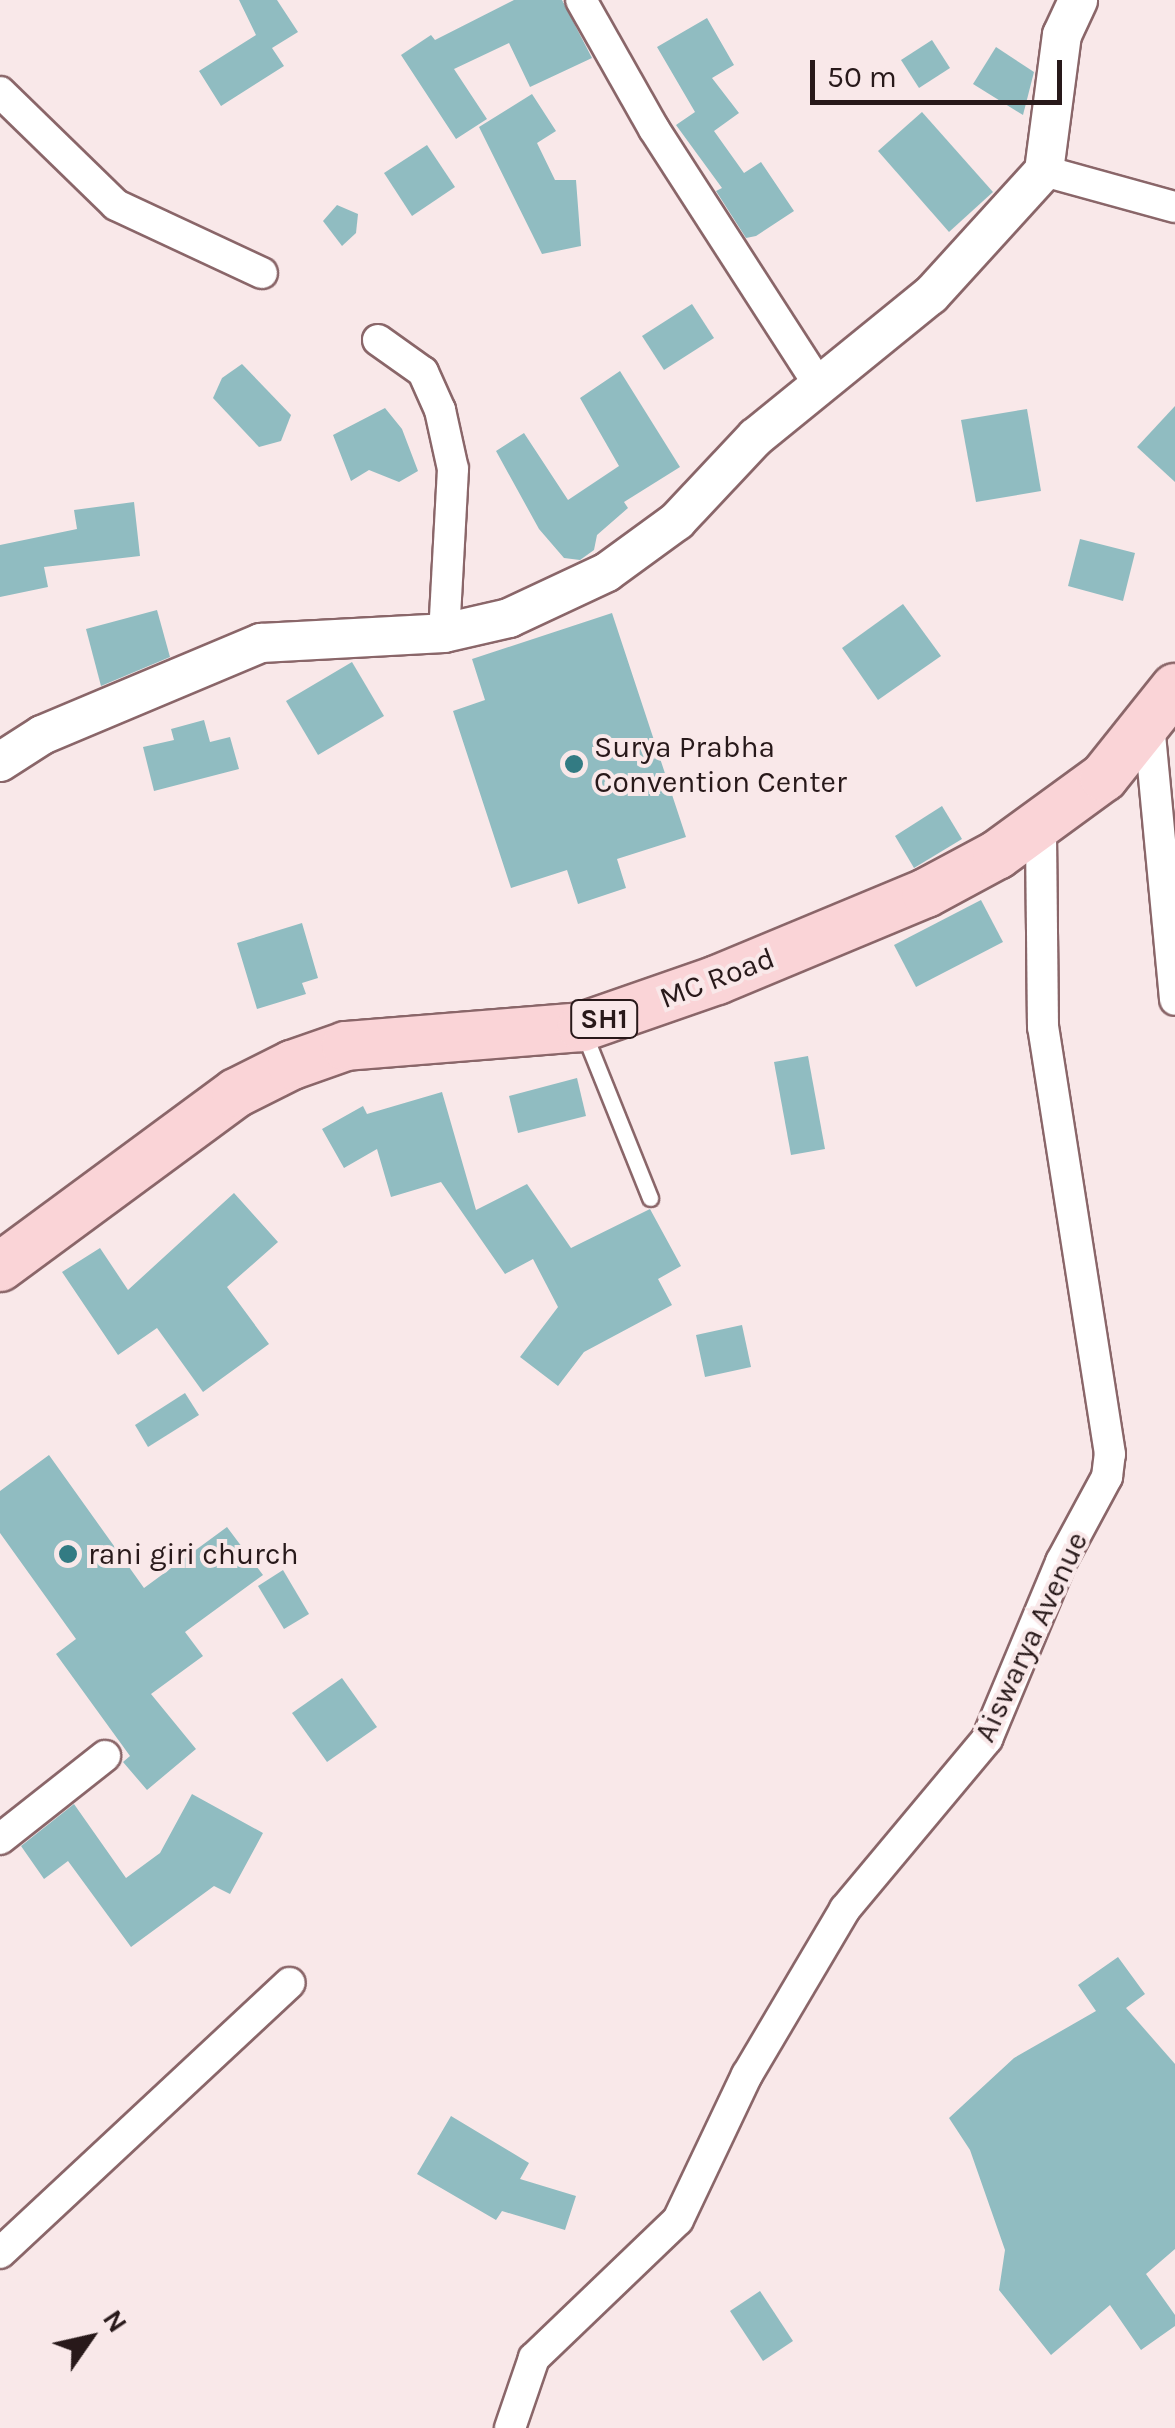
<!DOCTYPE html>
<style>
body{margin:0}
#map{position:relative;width:1175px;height:2428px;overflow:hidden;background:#f9e8e9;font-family:Karla,sans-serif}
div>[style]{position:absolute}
.building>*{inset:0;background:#90bcc1}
.roads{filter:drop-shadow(2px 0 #8a6669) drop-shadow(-2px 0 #8a6669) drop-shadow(0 2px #8a6669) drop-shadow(0 -2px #8a6669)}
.service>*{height:15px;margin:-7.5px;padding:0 7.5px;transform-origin:7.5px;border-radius:7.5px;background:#fff}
.minor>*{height:30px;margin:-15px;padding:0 15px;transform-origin:15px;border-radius:15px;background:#fff}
.tertiary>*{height:38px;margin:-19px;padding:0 19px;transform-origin:19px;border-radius:19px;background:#fff}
.primary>*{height:48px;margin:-24px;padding:0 24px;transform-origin:24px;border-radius:24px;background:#fad4d7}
.dots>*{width:28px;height:28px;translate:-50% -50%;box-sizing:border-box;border:5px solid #f9e8e9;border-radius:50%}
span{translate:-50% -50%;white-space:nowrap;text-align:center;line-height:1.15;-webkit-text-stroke:8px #f9e8e9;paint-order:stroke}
.shield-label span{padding:2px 8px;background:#f9e8e9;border:2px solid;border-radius:8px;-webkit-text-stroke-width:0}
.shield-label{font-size:28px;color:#28191a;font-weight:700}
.poi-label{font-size:30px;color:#28191a}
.left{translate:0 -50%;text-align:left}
.street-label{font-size:30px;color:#28191a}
.north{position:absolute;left:40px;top:2288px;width:100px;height:100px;-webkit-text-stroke:8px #f9e8e9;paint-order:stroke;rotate:56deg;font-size:28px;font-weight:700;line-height:40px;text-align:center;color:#28191a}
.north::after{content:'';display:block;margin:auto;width:35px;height:45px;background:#28191a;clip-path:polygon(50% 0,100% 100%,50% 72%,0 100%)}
.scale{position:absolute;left:810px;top:60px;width:252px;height:45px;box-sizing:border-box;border:5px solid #28191a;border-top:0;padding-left:12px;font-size:30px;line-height:35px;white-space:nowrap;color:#28191a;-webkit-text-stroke:8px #f9e8e9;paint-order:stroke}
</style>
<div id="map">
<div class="building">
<div style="clip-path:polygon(239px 0,277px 0,298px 32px,272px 48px,284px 66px,221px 106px,199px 71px,256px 35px)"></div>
<div style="clip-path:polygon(514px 0,562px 0,592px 58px,530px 87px,509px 43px,454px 69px,487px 119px,456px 139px,401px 55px,431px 35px,435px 40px)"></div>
<div style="clip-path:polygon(707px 18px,734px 65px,712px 78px,739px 113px,714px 131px,744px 173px,761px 162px,794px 211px,756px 236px,746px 238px,716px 191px,722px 188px,676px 125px,695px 112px,657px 47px)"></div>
<div style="clip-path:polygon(932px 40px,950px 68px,919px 88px,901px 60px)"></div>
<div style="clip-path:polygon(996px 47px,1034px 72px,1023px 115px,973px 84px)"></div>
<div style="clip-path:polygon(532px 94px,556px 131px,537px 143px,555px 180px,576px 180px,581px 246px,542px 254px,479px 127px)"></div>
<div style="clip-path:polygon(922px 112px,993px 192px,949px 232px,878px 151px)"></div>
<div style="clip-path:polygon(427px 145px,455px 187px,412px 216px,384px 173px)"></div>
<div style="clip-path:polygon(337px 205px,358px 214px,356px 233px,342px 246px,323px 221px)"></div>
<div style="clip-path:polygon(692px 304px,714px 338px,664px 370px,642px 336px)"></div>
<div style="clip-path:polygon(242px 364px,291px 415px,281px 441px,259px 447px,213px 398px,222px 378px)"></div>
<div style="clip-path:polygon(620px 371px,680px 467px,624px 502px,628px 508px,597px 535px,594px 550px,580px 560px,564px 558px,539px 529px,496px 451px,524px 433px,568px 500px,619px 466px,580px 398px)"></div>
<div style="clip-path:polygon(1175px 406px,1175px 482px,1137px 447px)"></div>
<div style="clip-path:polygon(385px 408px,402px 429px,418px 471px,399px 482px,369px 470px,351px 481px,333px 435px)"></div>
<div style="clip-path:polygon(1027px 409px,1041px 491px,976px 502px,961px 420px)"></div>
<div style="clip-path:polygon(134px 502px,140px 556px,44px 567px,48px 587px,0 597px,0 545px,77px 529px,74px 510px)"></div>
<div style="clip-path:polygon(1080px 539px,1135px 553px,1123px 601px,1068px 586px)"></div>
<div style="clip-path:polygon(903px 604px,941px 656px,878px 700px,842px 648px)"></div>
<div style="clip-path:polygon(157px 610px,170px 657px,101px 686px,86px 629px)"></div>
<div style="clip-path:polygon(612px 613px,686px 837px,617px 859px,626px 888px,578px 904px,567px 870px,511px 888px,453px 711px,485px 700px,472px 659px)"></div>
<div style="clip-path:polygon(352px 662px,384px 716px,318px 755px,286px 701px)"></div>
<div style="clip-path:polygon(204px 720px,210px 742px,230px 737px,239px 769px,154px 791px,143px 747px,174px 740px,171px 729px)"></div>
<div style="clip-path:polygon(942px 806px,962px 839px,914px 868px,895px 836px)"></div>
<div style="clip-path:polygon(981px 900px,1003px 942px,916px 987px,894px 945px)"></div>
<div style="clip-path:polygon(302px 923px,318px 978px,302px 983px,306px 994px,257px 1009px,237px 943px)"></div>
<div style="clip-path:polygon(808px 1056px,825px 1149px,791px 1155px,774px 1062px)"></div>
<div style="clip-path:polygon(577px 1078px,586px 1116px,518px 1133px,509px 1096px)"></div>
<div style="clip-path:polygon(442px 1092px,476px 1210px,527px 1184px,571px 1248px,650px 1209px,681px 1266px,658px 1279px,672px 1305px,584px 1352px,558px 1386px,520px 1357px,558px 1307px,533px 1259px,505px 1274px,441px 1182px,391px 1197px,377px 1149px,344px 1168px,322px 1129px,363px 1106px,367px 1114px)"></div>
<div style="clip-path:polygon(234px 1193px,278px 1242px,227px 1287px,269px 1344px,203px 1392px,157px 1328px,118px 1355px,62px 1272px,100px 1248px,128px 1290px)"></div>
<div style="clip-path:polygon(742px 1325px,751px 1367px,705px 1377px,696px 1335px)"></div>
<div style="clip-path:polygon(185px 1393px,199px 1415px,148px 1447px,135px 1425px)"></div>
<div style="clip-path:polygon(49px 1455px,144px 1588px,227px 1527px,263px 1575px,185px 1632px,203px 1656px,151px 1694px,196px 1749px,147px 1790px,123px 1762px,130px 1756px,56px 1654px,76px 1639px,0 1533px,0 1491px)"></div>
<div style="clip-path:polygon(283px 1570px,309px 1614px,284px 1629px,258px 1586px)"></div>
<div style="clip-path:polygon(342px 1678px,377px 1727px,327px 1762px,292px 1713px)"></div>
<div style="clip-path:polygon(192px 1794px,263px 1833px,230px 1894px,214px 1886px,131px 1947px,68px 1861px,44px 1879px,21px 1846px,74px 1804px,126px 1878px,160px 1853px)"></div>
<div style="clip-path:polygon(1118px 1957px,1145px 1994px,1126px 2008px,1175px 2064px,1175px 2249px,1146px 2274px,1175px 2315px,1175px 2326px,1141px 2350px,1110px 2305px,1051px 2355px,999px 2290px,1005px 2250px,970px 2150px,949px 2118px,1014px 2058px,1096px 2011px,1078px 1985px)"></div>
<div style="clip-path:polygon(451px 2116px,529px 2163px,520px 2179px,576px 2196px,565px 2230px,502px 2211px,496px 2220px,417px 2174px)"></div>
<div style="clip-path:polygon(760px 2291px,793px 2341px,763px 2361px,730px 2311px)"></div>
</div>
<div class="roads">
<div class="service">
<div style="left:583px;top:1031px;width:180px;rotate:68.1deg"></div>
</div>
<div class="minor">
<div style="left:581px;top:0;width:148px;rotate:60.5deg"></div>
<div style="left:654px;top:129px;width:305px;rotate:57.2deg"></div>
<div style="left:0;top:92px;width:162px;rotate:44.2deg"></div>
<div style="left:116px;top:205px;width:161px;rotate:25deg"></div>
<div style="left:1044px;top:171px;width:136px;rotate:15.4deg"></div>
<div style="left:378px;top:340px;width:55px;rotate:35.4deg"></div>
<div style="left:423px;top:372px;width:42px;rotate:65.9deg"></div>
<div style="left:440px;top:410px;width:60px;rotate:77.6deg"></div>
<div style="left:453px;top:469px;width:164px;rotate:93.1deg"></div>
<div style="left:1149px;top:724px;width:277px;rotate:84.6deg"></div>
<div style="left:0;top:1839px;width:134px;rotate:-38.3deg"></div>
<div style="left:0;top:2253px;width:396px;rotate:-43deg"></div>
<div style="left:510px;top:2428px;width:74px;rotate:-71.1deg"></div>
<div style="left:534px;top:2358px;width:199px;rotate:-43.8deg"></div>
<div style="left:678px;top:2220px;width:161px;rotate:-64.6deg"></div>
<div style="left:747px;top:2075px;width:193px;rotate:-59.4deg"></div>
<div style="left:845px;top:1909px;width:222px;rotate:-50.1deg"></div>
<div style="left:987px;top:1739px;width:192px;rotate:-67.3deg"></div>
<div style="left:1061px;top:1562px;width:97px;rotate:-61.6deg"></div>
<div style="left:1107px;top:1477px;width:23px;rotate:-83deg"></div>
<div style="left:1110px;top:1454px;width:432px;rotate:-98.9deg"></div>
<div style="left:1043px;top:1027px;width:206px;rotate:-90.6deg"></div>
</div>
<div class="tertiary">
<div style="left:0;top:762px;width:50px;rotate:-32.7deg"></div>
<div style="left:42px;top:735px;width:238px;rotate:-22.8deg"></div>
<div style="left:261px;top:643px;width:183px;rotate:-3.1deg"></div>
<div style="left:444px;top:633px;width:67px;rotate:-13deg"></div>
<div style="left:509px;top:618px;width:108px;rotate:-25.1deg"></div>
<div style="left:607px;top:572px;width:87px;rotate:-36.1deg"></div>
<div style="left:677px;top:521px;width:115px;rotate:-46.8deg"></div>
<div style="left:756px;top:437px;width:225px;rotate:-39.1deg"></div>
<div style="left:931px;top:295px;width:168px;rotate:-47.7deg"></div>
<div style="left:1044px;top:171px;width:137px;rotate:-82.5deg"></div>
<div style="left:1062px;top:35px;width:38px;rotate:-65deg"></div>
</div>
<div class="primary">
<div style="left:0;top:1267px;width:293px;rotate:-36.4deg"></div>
<div style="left:236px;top:1093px;width:63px;rotate:-26.6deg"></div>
<div style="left:292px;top:1065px;width:57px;rotate:-19.4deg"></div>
<div style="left:346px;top:1046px;width:237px;rotate:-4.6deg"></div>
<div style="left:582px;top:1027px;width:143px;rotate:-19.2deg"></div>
<div style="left:717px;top:980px;width:226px;rotate:-22.6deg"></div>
<div style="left:926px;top:893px;width:81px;rotate:-28.2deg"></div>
<div style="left:997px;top:855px;width:132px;rotate:-36.1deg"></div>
<div style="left:1104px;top:777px;width:114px;rotate:-51.4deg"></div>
</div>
</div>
<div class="dots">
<div style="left:574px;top:764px;background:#337b83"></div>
<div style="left:68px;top:1554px;background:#337b83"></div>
</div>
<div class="shield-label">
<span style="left:604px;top:1019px">SH1</span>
</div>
<div class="poi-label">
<span class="left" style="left:594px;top:764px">Surya Prabha<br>Convention Center</span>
<span class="left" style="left:88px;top:1554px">rani giri church</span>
</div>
<div class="street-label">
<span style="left:717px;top:978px;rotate:-21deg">MC Road</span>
<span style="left:1031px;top:1637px;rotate:-65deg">Aiswarya Avenue</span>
</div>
<div class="north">N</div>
<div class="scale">50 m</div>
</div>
